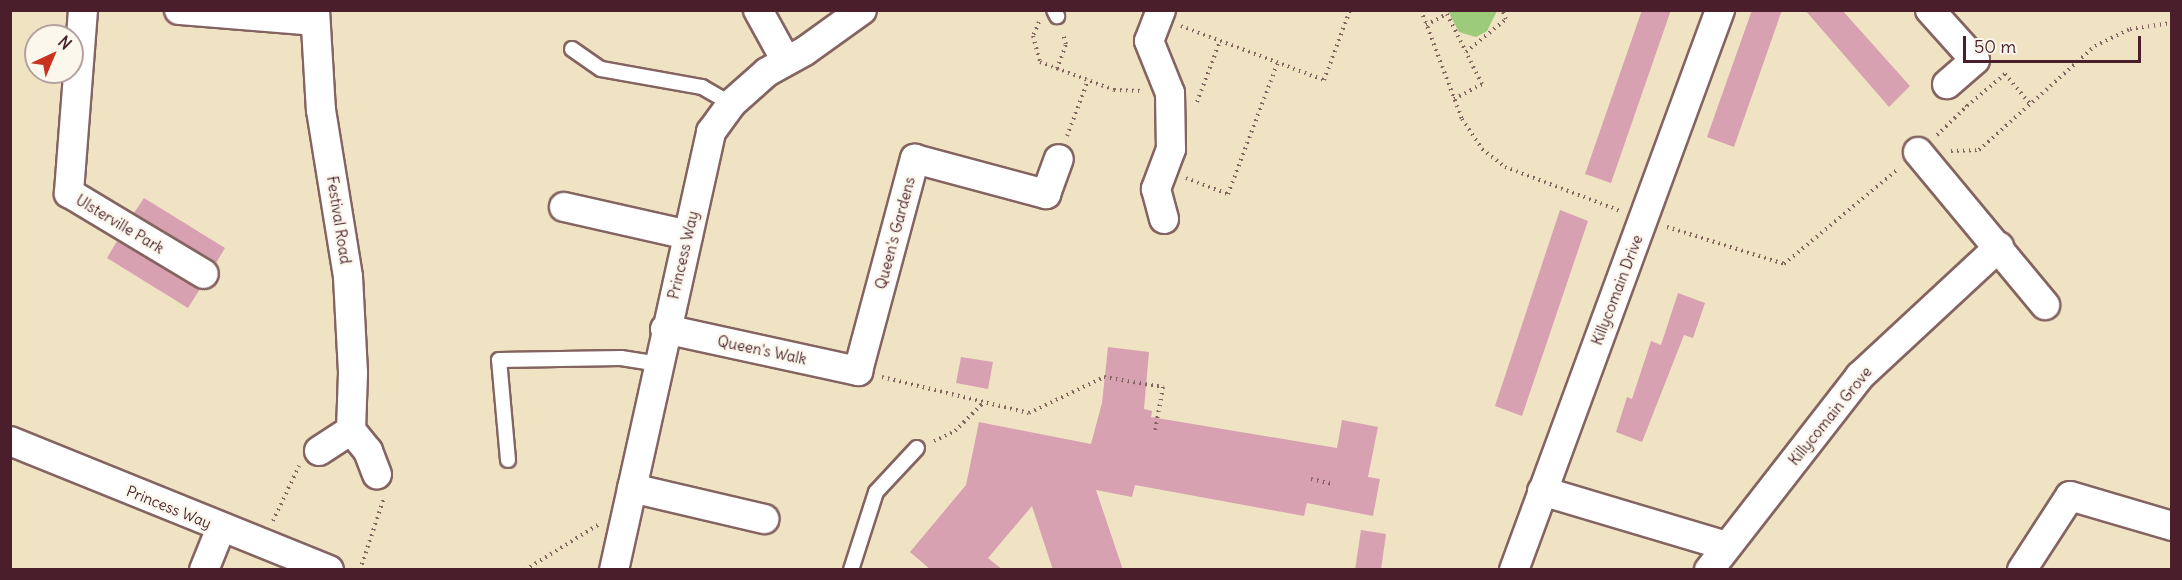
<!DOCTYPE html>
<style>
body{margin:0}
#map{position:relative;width:2182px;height:580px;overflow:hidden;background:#efe3c4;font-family:Delius,sans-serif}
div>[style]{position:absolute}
.green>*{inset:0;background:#9ccb79}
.building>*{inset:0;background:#d8a1b1}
.path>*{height:4px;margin-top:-2px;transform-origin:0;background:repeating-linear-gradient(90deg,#846461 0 1.5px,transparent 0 6px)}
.roads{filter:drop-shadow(2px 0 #846461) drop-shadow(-2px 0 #846461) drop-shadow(0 2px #846461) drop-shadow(0 -2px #846461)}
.lane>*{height:14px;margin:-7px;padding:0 7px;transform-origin:7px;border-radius:7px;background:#fff}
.street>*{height:28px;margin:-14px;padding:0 14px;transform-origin:14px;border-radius:14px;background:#fff}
span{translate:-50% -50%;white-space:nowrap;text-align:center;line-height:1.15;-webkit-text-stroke:5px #fbf7ec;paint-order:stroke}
.street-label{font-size:15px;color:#4a1f2b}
.frame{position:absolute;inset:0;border:12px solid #4a1f2b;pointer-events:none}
.north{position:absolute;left:24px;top:24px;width:60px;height:60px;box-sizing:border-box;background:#fbf7ec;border:2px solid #b4a19f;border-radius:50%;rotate:44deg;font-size:16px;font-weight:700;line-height:24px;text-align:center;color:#4a1f2b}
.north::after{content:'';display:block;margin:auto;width:21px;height:27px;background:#c8321e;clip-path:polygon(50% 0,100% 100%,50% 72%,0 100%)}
.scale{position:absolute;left:1963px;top:36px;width:178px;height:27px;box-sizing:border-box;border:3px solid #4a1f2b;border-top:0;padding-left:8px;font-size:18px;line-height:21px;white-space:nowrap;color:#4a1f2b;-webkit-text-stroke:4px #fbf7ec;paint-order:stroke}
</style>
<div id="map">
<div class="green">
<div style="clip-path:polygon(1448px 11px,1497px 11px,1487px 31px,1476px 37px,1459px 32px)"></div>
</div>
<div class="building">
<div style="clip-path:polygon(1642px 10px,1671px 10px,1611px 183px,1585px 174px)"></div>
<div style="clip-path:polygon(1752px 10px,1782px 10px,1734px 147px,1707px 137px)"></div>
<div style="clip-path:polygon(1805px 10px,1842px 10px,1910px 86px,1889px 107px)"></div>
<div style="clip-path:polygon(144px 198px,225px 248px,216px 263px,134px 213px)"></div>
<div style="clip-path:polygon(1560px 210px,1588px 221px,1522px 416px,1495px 406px)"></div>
<div style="clip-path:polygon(117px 241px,200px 289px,188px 308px,107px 258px)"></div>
<div style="clip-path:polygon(1678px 293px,1705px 303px,1693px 338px,1684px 335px,1642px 442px,1616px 432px,1627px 397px,1632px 399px,1651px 341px,1661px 345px)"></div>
<div style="clip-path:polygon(1108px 347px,1149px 352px,1144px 409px,1152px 411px,1151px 417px,1337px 448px,1342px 420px,1378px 427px,1368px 477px,1380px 479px,1373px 516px,1307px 503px,1304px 516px,1135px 485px,1132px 497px,1096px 490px,1123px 570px,1053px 570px,1032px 506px,988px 558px,1003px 570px,931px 570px,910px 552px,966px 485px,979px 422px,1091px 444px,1102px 403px)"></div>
<div style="clip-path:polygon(961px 357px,993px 362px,988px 389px,956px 383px)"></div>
<div style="clip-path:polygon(1361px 530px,1386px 534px,1381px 570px,1355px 570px)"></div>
</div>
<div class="path">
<div style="left:1421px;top:10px;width:116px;rotate:69.4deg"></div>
<div style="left:1462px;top:119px;width:36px;rotate:56deg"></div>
<div style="left:1482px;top:149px;width:29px;rotate:38deg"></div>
<div style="left:1505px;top:167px;width:124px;rotate:20.8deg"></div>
<div style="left:1039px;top:22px;width:15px;rotate:113deg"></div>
<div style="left:1033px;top:36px;width:27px;rotate:75deg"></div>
<div style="left:1040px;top:62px;width:79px;rotate:20.7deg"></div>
<div style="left:1114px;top:90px;width:28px;rotate:2deg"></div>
<div style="left:1426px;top:25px;width:24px;rotate:-28deg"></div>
<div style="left:1447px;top:14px;width:42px;rotate:63.4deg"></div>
<div style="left:1181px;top:26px;width:153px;rotate:20.7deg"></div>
<div style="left:1324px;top:80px;width:75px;rotate:-69.6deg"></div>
<div style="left:1057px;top:69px;width:27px;rotate:-70deg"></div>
<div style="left:1066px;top:44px;width:10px;rotate:-107deg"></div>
<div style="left:1454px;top:99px;width:32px;rotate:-28deg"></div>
<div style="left:1482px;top:84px;width:36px;rotate:-117deg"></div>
<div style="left:1466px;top:52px;width:52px;rotate:-39.5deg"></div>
<div style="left:1506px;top:19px;width:10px;rotate:-114deg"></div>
<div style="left:1197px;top:102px;width:65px;rotate:-69.3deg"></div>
<div style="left:1967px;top:106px;width:50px;rotate:-40.1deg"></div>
<div style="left:2005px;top:74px;width:39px;rotate:50deg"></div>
<div style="left:1937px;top:135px;width:42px;rotate:-44deg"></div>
<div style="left:1967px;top:106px;width:5px;rotate:-127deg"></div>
<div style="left:1067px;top:136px;width:60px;rotate:-69.4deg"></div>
<div style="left:1951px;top:151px;width:28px;rotate:-2deg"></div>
<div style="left:1979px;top:150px;width:156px;rotate:-41.9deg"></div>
<div style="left:2095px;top:46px;width:39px;rotate:-26deg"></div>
<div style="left:2130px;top:29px;width:42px;rotate:-8.1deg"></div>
<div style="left:1186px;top:178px;width:45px;rotate:20.9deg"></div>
<div style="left:1228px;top:194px;width:141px;rotate:-69.3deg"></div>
<div style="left:1667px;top:227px;width:123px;rotate:17.5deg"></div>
<div style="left:1784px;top:264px;width:148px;rotate:-39.8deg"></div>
<div style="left:882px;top:377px;width:151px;rotate:13.8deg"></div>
<div style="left:1029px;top:413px;width:83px;rotate:-25.6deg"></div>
<div style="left:1104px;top:377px;width:60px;rotate:9.6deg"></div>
<div style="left:1163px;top:387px;width:45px;rotate:100.3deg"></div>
<div style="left:934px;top:441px;width:23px;rotate:-25deg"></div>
<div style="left:955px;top:431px;width:40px;rotate:-45deg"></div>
<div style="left:1311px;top:479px;width:22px;rotate:13deg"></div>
<div style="left:273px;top:521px;width:61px;rotate:-64.7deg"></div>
<div style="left:360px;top:570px;width:76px;rotate:-71.6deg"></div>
<div style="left:525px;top:570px;width:86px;rotate:-31.7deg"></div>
</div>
<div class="roads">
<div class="lane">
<div style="left:1054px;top:10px;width:7px;rotate:63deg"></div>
<div style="left:572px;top:49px;width:35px;rotate:35deg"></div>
<div style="left:601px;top:69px;width:103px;rotate:10.1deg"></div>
<div style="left:702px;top:87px;width:34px;rotate:30deg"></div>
<div style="left:508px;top:460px;width:100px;rotate:-95.1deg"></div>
<div style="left:499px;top:360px;width:122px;rotate:-0.9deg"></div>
<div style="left:621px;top:358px;width:37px;rotate:9deg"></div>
<div style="left:851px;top:570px;width:82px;rotate:-72.2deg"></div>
<div style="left:876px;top:492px;width:60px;rotate:-47deg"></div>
</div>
<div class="street">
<div style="left:83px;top:10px;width:184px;rotate:94.4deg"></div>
<div style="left:69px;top:193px;width:157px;rotate:31deg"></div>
<div style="left:179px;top:10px;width:136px;rotate:4.6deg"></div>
<div style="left:315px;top:10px;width:100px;rotate:86.6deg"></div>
<div style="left:321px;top:110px;width:169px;rotate:80.8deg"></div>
<div style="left:348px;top:277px;width:96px;rotate:87deg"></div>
<div style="left:353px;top:373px;width:57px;rotate:92deg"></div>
<div style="left:758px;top:10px;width:58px;rotate:61.2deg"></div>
<div style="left:1161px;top:10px;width:33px;rotate:111deg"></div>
<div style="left:1149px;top:41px;width:56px;rotate:68deg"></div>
<div style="left:1170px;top:93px;width:56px;rotate:89deg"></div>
<div style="left:1171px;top:149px;width:43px;rotate:110.6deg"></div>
<div style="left:1156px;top:189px;width:31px;rotate:75deg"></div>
<div style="left:1930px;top:10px;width:67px;rotate:48deg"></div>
<div style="left:1975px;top:60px;width:37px;rotate:139deg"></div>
<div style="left:1918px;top:152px;width:199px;rotate:50.3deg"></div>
<div style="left:564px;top:207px;width:127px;rotate:12.7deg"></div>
<div style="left:665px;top:329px;width:198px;rotate:12.3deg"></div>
<div style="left:858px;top:371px;width:220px;rotate:-75deg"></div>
<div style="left:915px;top:159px;width:136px;rotate:15deg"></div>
<div style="left:1046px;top:194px;width:37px;rotate:-70deg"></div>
<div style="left:10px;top:441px;width:344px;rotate:22deg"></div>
<div style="left:319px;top:451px;width:38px;rotate:-33deg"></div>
<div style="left:351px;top:430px;width:27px;rotate:51deg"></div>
<div style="left:368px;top:451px;width:25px;rotate:69deg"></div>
<div style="left:632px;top:488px;width:136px;rotate:13.2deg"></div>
<div style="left:1542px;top:491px;width:193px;rotate:16.6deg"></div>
<div style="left:204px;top:570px;width:45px;rotate:-68deg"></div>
<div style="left:614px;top:570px;width:449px;rotate:-77.5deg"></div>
<div style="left:711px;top:132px;width:34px;rotate:-54deg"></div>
<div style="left:731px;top:104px;width:48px;rotate:-41.6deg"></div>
<div style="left:767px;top:72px;width:43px;rotate:-28.9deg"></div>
<div style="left:805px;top:51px;width:70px;rotate:-35.7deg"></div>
<div style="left:1514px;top:570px;width:597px;rotate:-69.8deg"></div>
<div style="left:1709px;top:570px;width:246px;rotate:-52.1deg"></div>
<div style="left:1860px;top:376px;width:190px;rotate:-42.9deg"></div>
<div style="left:2022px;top:570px;width:88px;rotate:-57deg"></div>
<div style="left:2070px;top:496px;width:106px;rotate:16.4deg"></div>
</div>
</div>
<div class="street-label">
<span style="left:339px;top:220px;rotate:81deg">Festival Road</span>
<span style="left:120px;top:224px;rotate:31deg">Ulsterville Park</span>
<span style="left:895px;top:233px;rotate:-75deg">Queen's Gardens</span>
<span style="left:683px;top:255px;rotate:-77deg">Princess Way</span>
<span style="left:1617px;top:290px;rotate:-69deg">Killycomain Drive</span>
<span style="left:762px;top:350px;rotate:12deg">Queen's Walk</span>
<span style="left:1830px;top:416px;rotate:-51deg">Killycomain Grove</span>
<span style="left:169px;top:507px;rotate:22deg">Princess Way</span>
</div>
<div class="frame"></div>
<div class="north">N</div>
<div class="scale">50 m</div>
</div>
